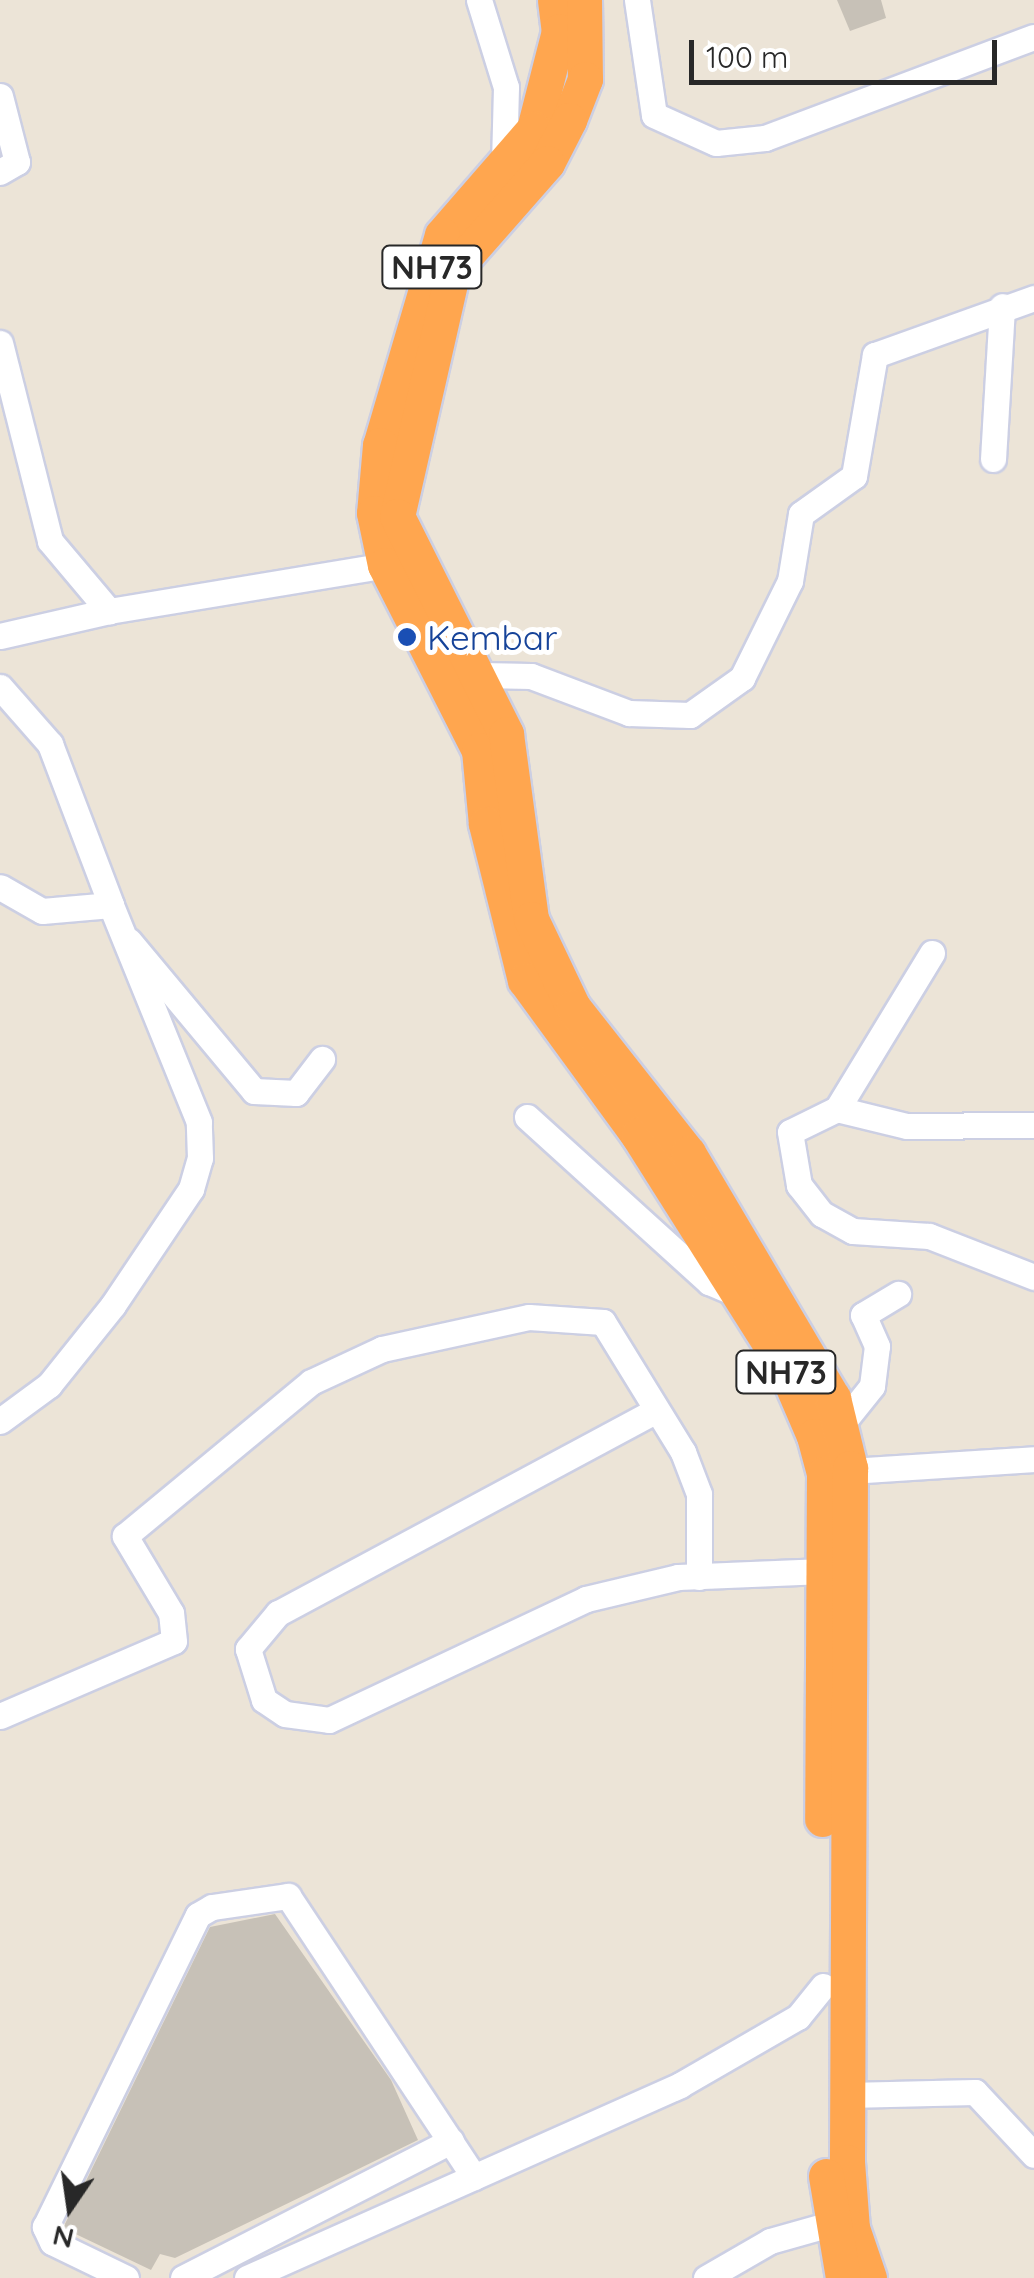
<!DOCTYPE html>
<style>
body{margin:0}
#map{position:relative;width:1034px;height:2278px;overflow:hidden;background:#ece4d7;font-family:Quicksand,sans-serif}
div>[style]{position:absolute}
.building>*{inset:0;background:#c7c1b7}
.roads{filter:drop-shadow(2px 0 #cccfe3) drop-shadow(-2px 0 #cccfe3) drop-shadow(0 2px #cccfe3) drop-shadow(0 -2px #cccfe3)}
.minor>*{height:25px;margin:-12.5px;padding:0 12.5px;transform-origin:12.5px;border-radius:12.5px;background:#fff}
.highway>*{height:35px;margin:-17.5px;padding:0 17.5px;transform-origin:17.5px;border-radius:17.5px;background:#ffa64f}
.dots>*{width:28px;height:28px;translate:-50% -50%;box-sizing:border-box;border:5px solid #fff;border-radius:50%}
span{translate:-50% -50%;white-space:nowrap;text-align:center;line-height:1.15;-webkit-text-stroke:10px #fff;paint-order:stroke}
.shield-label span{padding:2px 8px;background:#fff;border:2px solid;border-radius:8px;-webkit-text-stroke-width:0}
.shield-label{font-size:32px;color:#282828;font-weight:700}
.transit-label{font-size:35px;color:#164399}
.left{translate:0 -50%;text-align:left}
.north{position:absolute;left:20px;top:2158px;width:100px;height:100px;-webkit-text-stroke:8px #fff;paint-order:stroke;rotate:193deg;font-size:28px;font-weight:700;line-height:40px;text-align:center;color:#282828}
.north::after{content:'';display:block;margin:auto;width:35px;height:45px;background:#282828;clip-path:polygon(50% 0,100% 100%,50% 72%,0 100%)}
.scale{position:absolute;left:689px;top:40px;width:308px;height:45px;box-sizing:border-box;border:5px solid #282828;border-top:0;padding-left:12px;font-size:30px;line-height:35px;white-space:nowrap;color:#282828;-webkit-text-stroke:8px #fff;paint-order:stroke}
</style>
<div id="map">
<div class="building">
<div style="clip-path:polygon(837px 0,881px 0,886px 18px,850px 31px)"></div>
<div style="clip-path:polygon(275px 1914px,391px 2080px,418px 2140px,175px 2258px,160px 2254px,151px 2270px,63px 2228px,210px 1927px)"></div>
</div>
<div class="roads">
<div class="minor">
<div style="left:479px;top:0;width:91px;rotate:72.8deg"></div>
<div style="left:506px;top:87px;width:77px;rotate:91.5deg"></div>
<div style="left:637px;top:0;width:116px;rotate:81.6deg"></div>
<div style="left:654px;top:115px;width:68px;rotate:24.3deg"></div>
<div style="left:716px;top:143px;width:49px;rotate:-5.8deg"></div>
<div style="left:765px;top:138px;width:287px;rotate:-20.6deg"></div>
<div style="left:0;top:96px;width:68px;rotate:75.6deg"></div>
<div style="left:17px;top:162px;width:20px;rotate:150deg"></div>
<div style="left:0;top:343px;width:204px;rotate:75.8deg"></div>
<div style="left:50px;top:541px;width:92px;rotate:49.9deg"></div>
<div style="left:109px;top:611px;width:293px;rotate:-9.4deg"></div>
<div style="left:993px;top:459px;width:153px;rotate:-86.6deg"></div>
<div style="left:0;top:636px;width:112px;rotate:-12.9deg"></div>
<div style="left:481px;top:675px;width:50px;rotate:1.1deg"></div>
<div style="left:531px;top:676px;width:105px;rotate:20.7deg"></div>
<div style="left:629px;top:713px;width:61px;rotate:1.9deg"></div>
<div style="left:690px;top:715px;width:64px;rotate:-35.4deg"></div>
<div style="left:742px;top:678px;width:108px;rotate:-63.7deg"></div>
<div style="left:790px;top:581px;width:68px;rotate:-80.7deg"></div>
<div style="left:801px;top:514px;width:65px;rotate:-35.6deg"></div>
<div style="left:854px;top:476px;width:123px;rotate:-80.2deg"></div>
<div style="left:875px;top:355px;width:169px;rotate:-19.7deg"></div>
<div style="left:0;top:687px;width:76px;rotate:48.7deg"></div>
<div style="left:50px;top:744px;width:172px;rotate:69.2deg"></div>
<div style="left:111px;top:905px;width:69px;rotate:175deg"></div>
<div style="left:42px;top:911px;width:48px;rotate:-150.3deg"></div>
<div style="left:129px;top:941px;width:195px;rotate:50.2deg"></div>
<div style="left:254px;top:1091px;width:42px;rotate:2.7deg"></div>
<div style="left:296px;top:1093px;width:43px;rotate:-52.6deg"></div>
<div style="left:932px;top:953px;width:183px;rotate:121.3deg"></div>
<div style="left:837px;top:1109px;width:52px;rotate:153.9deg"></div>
<div style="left:790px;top:1132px;width:54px;rotate:80.4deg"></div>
<div style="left:799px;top:1185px;width:37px;rotate:52deg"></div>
<div style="left:822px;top:1214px;width:35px;rotate:29deg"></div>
<div style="left:853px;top:1231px;width:76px;rotate:3.8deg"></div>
<div style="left:929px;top:1236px;width:113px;rotate:21.3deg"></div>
<div style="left:837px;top:1109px;width:72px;rotate:13.7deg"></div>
<div style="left:907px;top:1126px;width:127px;rotate:-0.5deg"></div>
<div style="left:527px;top:1117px;width:246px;rotate:42.2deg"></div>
<div style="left:709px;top:1282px;width:30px;rotate:23deg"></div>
<div style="left:655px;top:1411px;width:428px;rotate:151.8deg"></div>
<div style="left:278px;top:1613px;width:47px;rotate:129.8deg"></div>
<div style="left:248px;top:1649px;width:53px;rotate:72.6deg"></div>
<div style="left:264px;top:1700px;width:25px;rotate:34deg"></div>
<div style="left:285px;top:1714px;width:44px;rotate:7.8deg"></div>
<div style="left:329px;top:1720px;width:284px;rotate:-25.2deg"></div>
<div style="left:586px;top:1599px;width:95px;rotate:-13.4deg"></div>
<div style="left:678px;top:1577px;width:146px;rotate:-2.4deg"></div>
<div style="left:0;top:1421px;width:61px;rotate:-36.3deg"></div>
<div style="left:49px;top:1385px;width:102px;rotate:-51.3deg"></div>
<div style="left:113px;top:1305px;width:140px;rotate:-56.1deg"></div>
<div style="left:191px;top:1189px;width:32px;rotate:-74deg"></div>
<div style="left:200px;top:1158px;width:36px;rotate:-92deg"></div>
<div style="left:199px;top:1122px;width:234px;rotate:-112.1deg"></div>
<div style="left:840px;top:1426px;width:51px;rotate:-51.3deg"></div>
<div style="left:872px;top:1386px;width:40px;rotate:-82.9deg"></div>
<div style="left:877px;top:1346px;width:34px;rotate:-114deg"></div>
<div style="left:863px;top:1315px;width:41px;rotate:-31deg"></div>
<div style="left:835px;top:1472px;width:199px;rotate:-3.7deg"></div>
<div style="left:0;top:1716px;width:189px;rotate:-23.3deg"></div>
<div style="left:174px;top:1641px;width:28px;rotate:-96deg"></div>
<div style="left:171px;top:1613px;width:90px;rotate:-120.9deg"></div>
<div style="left:125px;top:1536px;width:241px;rotate:-39.6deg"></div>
<div style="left:311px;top:1382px;width:78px;rotate:-24.9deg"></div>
<div style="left:382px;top:1349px;width:150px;rotate:-12.3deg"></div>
<div style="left:529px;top:1317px;width:74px;rotate:3.9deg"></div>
<div style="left:603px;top:1322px;width:153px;rotate:58.4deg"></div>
<div style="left:683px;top:1452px;width:45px;rotate:69.1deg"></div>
<div style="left:699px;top:1494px;width:83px;rotate:90deg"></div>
<div style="left:847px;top:2095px;width:128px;rotate:-1.3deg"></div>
<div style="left:975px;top:2092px;width:86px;rotate:46.9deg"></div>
<div style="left:126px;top:2278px;width:82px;rotate:-154.1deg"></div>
<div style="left:52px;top:2242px;width:17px;rotate:-115deg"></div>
<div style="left:45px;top:2227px;width:347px;rotate:-63.9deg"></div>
<div style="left:198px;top:1915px;width:16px;rotate:-30deg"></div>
<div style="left:212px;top:1907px;width:77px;rotate:-8.2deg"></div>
<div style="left:288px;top:1896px;width:337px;rotate:56.5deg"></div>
<div style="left:183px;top:2278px;width:301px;rotate:-27.1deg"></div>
<div style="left:247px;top:2278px;width:474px;rotate:-24deg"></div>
<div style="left:680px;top:2085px;width:136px;rotate:-30deg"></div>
<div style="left:798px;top:2017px;width:40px;rotate:-51deg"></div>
<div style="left:706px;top:2278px;width:74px;rotate:-30deg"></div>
<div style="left:770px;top:2241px;width:59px;rotate:-15.7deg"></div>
</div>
<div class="highway">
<div style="left:555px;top:0;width:31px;rotate:83deg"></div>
<div style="left:559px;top:31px;width:101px;rotate:104.3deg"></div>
<div style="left:534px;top:129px;width:140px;rotate:131deg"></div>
<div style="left:442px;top:235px;width:219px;rotate:106.4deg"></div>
<div style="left:380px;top:445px;width:68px;rotate:95deg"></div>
<div style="left:374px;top:513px;width:53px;rotate:78.1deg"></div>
<div style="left:385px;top:565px;width:208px;rotate:63.1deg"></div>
<div style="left:479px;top:750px;width:74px;rotate:84.6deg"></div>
<div style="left:486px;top:824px;width:161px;rotate:76deg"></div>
<div style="left:525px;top:980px;width:192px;rotate:53.9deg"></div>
<div style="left:638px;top:1135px;width:273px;rotate:57.7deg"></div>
<div style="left:784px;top:1366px;width:76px;rotate:66.8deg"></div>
<div style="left:814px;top:1436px;width:39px;rotate:75deg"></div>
<div style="left:824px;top:1474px;width:345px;rotate:90.3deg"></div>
<div style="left:584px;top:0;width:79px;rotate:89.3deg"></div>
<div style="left:585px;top:79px;width:44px;rotate:111.3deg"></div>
<div style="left:569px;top:120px;width:48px;rotate:117.1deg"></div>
<div style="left:547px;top:163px;width:142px;rotate:131.3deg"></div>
<div style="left:453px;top:270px;width:252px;rotate:102.8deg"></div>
<div style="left:397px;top:516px;width:244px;rotate:63.4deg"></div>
<div style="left:506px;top:734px;width:187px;rotate:82.3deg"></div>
<div style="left:531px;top:919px;width:98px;rotate:64.5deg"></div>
<div style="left:573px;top:1007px;width:186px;rotate:51.8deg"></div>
<div style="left:688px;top:1153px;width:285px;rotate:59.4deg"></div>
<div style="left:833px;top:1398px;width:72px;rotate:76.3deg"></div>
<div style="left:850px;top:1468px;width:694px;rotate:90.25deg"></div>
<div style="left:847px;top:2162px;width:66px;rotate:85.7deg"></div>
<div style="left:852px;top:2228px;width:53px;rotate:71.2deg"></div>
<div style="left:826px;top:2176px;width:103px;rotate:80.5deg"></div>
</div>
</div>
<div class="dots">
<div style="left:407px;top:637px;background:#1a4fb4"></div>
</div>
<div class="shield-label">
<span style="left:432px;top:267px">NH73</span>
<span style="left:786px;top:1372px">NH73</span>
</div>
<div class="transit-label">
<span class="left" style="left:427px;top:637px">Kembar</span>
</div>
<div class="north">N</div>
<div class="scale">100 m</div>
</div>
